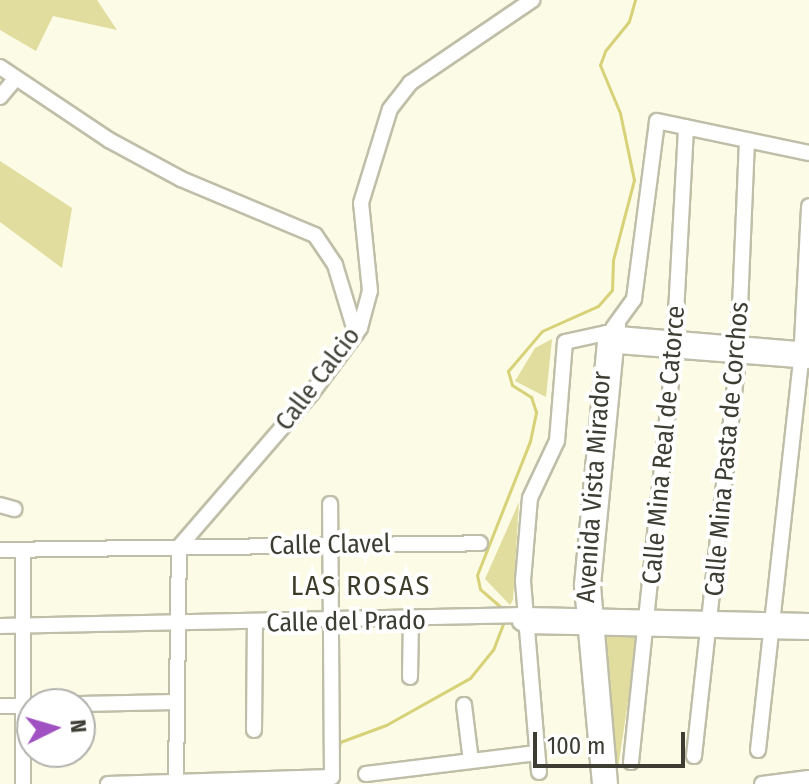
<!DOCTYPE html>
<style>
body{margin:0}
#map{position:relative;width:809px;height:784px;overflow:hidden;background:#fcfbe5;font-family:"Fira Sans Condensed",sans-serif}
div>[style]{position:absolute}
.green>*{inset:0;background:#e1dd9e}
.stream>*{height:3px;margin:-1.5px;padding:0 1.5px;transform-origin:1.5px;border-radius:1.5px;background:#d7d178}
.roads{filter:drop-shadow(2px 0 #bfbea8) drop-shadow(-2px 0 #bfbea8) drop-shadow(0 2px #bfbea8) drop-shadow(0 -2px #bfbea8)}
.minor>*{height:14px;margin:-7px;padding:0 7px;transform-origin:7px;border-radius:7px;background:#fff}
span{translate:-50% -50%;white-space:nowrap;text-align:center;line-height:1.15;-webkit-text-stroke:8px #fff;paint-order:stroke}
.street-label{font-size:26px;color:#3d3d34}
.neighbourhood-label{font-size:28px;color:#3d3c2a;letter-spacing:2px}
.north{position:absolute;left:16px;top:688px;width:80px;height:80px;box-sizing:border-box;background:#fff;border:2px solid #b1b1ae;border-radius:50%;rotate:85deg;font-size:22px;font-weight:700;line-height:32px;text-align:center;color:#3d3d34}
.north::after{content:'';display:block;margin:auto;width:28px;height:36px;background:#a051c2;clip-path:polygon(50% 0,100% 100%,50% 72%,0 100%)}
.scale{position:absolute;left:533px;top:732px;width:152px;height:36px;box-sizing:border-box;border:4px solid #3d3d34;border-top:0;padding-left:10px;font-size:24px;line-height:28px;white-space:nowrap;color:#3d3d34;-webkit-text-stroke:6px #fff;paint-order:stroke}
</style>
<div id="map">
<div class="green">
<div style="clip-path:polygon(0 0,97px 0,117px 30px,53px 16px,36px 51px,0 30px)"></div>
<div style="clip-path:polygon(0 161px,72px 208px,62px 268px,0 222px)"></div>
<div style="clip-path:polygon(552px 339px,546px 397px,515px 381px,535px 348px)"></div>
<div style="clip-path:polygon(519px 502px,513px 600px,510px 605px,485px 579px)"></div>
<div style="clip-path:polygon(604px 634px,638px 635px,618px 768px,615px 768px)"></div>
</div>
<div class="stream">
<div style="left:503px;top:609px;width:30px;rotate:-139deg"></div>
<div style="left:480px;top:589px;width:14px;rotate:-102deg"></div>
<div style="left:477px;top:575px;width:144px;rotate:-68.4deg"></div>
<div style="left:530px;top:441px;width:30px;rotate:-78deg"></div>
<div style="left:536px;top:412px;width:16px;rotate:-108deg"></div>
<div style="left:531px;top:397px;width:22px;rotate:-148deg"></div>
<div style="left:512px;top:385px;width:15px;rotate:-106deg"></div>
<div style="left:508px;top:371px;width:52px;rotate:-49.6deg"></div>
<div style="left:542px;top:331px;width:61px;rotate:-24.1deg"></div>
<div style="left:598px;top:306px;width:21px;rotate:-49deg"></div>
<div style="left:612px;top:290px;width:30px;rotate:-88deg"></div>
<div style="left:613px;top:260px;width:83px;rotate:-75.3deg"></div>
<div style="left:634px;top:180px;width:68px;rotate:-101.8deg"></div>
<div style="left:620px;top:113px;width:52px;rotate:-112.6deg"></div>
<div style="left:600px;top:65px;width:15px;rotate:-70deg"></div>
<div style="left:605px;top:51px;width:38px;rotate:-51deg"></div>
<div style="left:629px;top:21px;width:22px;rotate:-74deg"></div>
<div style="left:338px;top:753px;width:11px;rotate:-80deg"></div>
<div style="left:340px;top:742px;width:49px;rotate:-20.3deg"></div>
<div style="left:386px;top:725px;width:96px;rotate:-29.2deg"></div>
<div style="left:470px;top:678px;width:36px;rotate:-51deg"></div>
<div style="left:493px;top:650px;width:31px;rotate:-69deg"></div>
</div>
<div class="roads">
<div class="minor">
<div style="left:0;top:67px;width:131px;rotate:33.8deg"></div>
<div style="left:109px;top:140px;width:82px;rotate:28.4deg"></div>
<div style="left:181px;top:179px;width:145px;rotate:22.7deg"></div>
<div style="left:315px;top:235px;width:36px;rotate:56deg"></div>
<div style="left:335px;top:265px;width:72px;rotate:73.1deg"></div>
<div style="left:0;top:97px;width:23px;rotate:-50deg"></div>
<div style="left:613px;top:328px;width:36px;rotate:-54deg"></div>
<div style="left:634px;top:299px;width:179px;rotate:-82.6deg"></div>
<div style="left:657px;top:121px;width:155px;rotate:11.9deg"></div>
<div style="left:606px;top:345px;width:204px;rotate:4.5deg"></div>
<div style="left:0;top:505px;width:15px;rotate:16deg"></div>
<div style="left:0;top:550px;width:480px;rotate:-0.8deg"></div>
<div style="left:520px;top:622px;width:7px;rotate:34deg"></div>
<div style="left:526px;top:626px;width:283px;rotate:1.2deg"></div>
<div style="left:0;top:626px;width:525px;rotate:-1.2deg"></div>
<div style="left:525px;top:615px;width:284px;rotate:1.2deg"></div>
<div style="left:410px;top:677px;width:56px;rotate:-89deg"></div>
<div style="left:80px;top:704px;width:95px;rotate:-1.2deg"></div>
<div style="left:464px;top:705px;width:56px;rotate:82.9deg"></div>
<div style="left:0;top:706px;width:32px"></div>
<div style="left:254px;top:730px;width:106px;rotate:-89.5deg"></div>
<div style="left:758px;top:750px;width:391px;rotate:-83.7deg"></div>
<div style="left:801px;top:361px;width:155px;rotate:-87deg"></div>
<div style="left:694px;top:756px;width:403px;rotate:-83.7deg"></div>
<div style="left:738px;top:355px;width:215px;rotate:-87.6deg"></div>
<div style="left:631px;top:762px;width:414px;rotate:-84deg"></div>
<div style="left:674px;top:350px;width:223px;rotate:-86.9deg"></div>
<div style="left:539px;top:772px;width:192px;rotate:-94.8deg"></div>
<div style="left:523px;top:581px;width:83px;rotate:-85.2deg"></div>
<div style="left:530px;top:498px;width:63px;rotate:-64.7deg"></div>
<div style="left:557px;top:441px;width:99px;rotate:-85.4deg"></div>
<div style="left:565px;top:342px;width:42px;rotate:-12.4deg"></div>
<div style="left:606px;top:333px;width:204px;rotate:4.8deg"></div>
<div style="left:366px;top:774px;width:172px;rotate:-7deg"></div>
<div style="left:23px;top:784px;width:234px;rotate:-90deg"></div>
<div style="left:108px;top:784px;width:224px;rotate:-1.8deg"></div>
<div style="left:332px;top:777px;width:273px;rotate:-90.4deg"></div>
<div style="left:176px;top:784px;width:237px;rotate:-89.3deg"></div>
<div style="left:179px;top:547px;width:202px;rotate:-49.2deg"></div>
<div style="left:311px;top:394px;width:82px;rotate:-53.4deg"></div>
<div style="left:360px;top:328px;width:38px;rotate:-75deg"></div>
<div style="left:370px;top:291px;width:88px;rotate:-95.8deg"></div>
<div style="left:361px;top:203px;width:98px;rotate:-72.9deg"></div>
<div style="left:390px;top:109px;width:33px;rotate:-52deg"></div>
<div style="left:410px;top:83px;width:148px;rotate:-34.2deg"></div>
<div style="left:600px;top:784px;width:200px;rotate:-95.2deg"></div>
<div style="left:582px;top:585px;width:253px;rotate:-84.6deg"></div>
<div style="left:610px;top:784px;width:200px;rotate:-94.9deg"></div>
<div style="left:593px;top:585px;width:262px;rotate:-84.5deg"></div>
<div style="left:762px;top:784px;width:47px;rotate:-7.3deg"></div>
</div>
</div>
<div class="street-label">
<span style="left:318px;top:379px;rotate:-53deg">Calle Calcio</span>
<span style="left:664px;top:445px;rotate:-85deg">Calle Mina Real de Catorce</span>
<span style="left:727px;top:449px;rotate:-85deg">Calle Mina Pasta de Corchos</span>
<span style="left:594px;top:487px;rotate:-86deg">Avenida Vista Mirador</span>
<span style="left:330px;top:545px;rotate:-1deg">Calle Clavel</span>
<span style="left:346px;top:622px;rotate:-1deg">Calle del Prado</span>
</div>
<div class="neighbourhood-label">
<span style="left:361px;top:586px">LAS ROSAS</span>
</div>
<div class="north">N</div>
<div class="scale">100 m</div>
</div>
